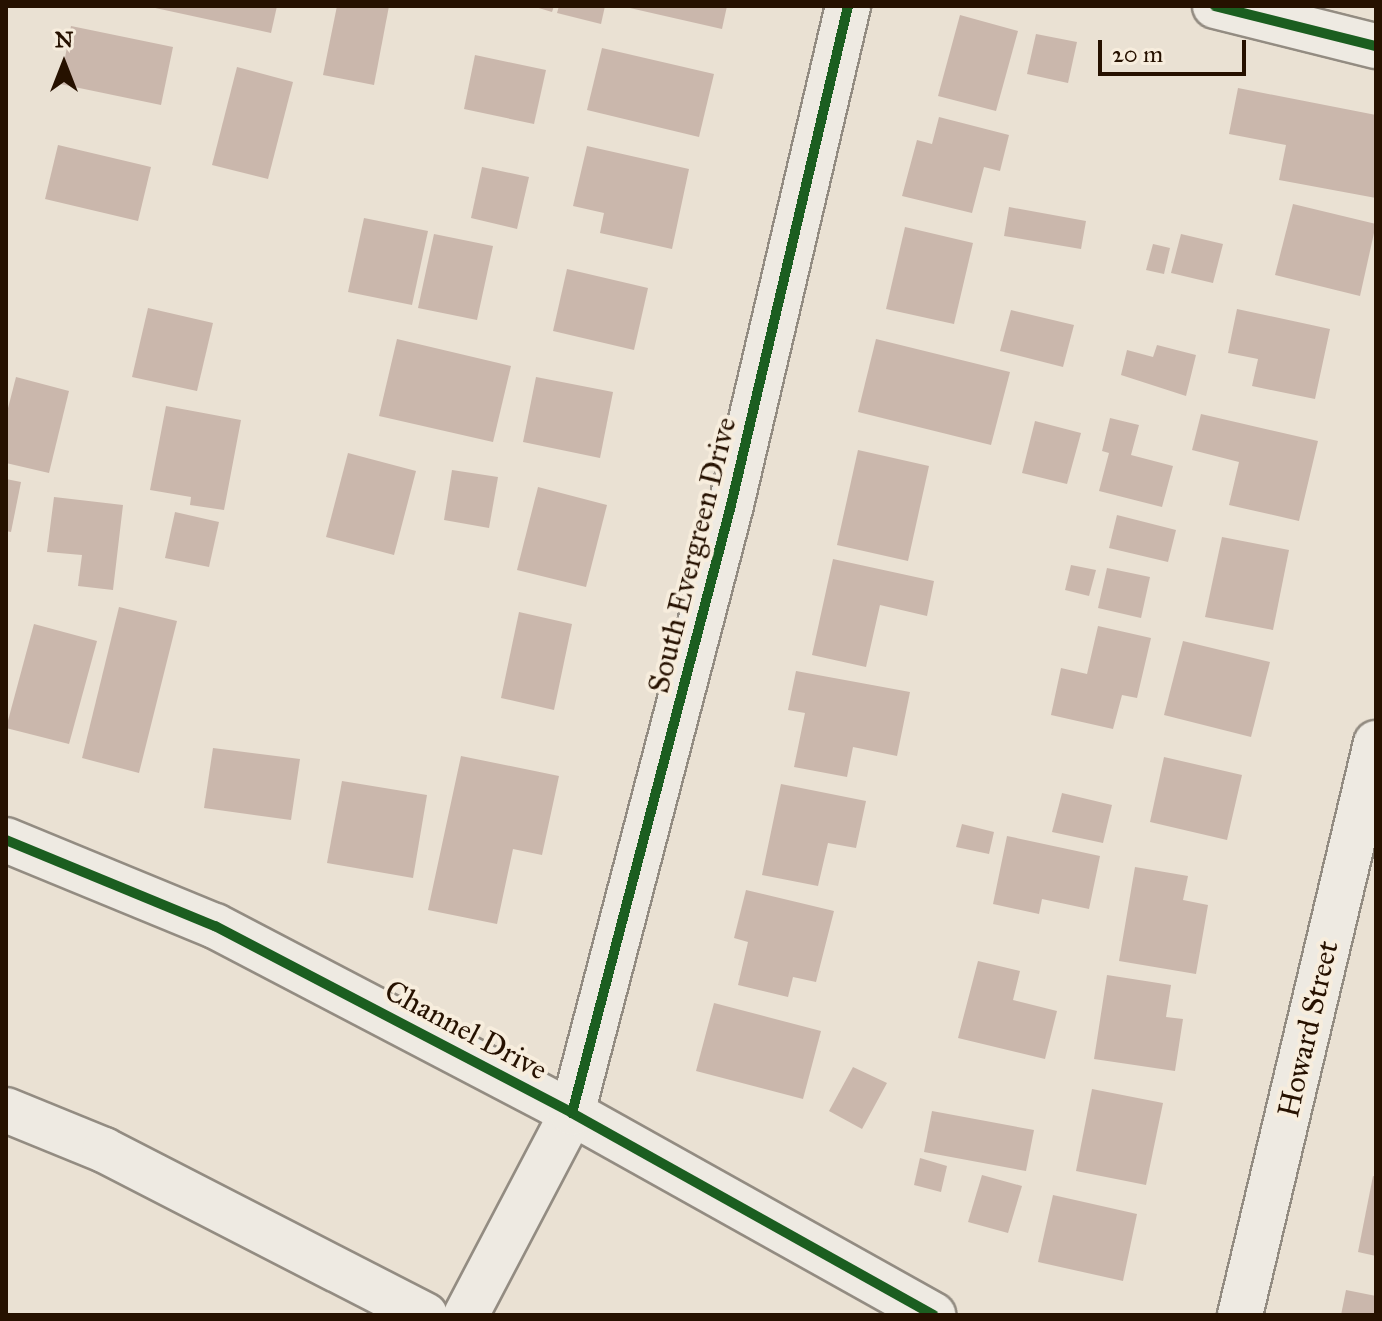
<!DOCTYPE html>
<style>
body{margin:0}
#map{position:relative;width:1382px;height:1321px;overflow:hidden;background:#eae1d3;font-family:"IM FELL Great Primer",serif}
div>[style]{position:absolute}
.building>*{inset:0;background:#cab7ac}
.roads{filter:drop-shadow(2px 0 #938c82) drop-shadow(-2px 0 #938c82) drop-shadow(0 2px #938c82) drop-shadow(0 -2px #938c82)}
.minor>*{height:44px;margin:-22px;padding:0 22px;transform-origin:22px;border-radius:22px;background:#eeeae2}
.cycleway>*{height:10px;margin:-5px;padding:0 5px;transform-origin:5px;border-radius:5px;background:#1b5e20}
span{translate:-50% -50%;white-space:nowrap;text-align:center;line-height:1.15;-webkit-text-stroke:8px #f7eddd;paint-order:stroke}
.street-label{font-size:30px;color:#261100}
.frame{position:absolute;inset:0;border:8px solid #261100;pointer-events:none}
.north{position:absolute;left:24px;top:24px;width:80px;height:80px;-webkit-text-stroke:6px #f7eddd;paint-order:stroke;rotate:0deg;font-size:22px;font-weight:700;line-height:32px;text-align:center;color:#261100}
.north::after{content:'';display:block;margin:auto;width:28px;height:36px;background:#261100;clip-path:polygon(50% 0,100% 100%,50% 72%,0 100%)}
.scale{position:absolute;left:1098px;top:40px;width:148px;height:36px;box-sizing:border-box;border:4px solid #261100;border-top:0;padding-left:10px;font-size:24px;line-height:28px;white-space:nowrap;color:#261100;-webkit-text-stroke:6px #f7eddd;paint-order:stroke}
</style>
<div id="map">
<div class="building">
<div style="clip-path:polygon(146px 6px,277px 6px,271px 33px)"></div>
<div style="clip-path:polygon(337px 6px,389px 6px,374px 85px,323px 75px)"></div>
<div style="clip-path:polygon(532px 6px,554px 6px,552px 12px)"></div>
<div style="clip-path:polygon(559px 6px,605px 6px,601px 24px,557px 13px)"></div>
<div style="clip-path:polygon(621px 6px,727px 6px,722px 29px)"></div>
<div style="clip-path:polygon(960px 15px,1018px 31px,996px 111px,938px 96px)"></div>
<div style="clip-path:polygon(71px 26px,173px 47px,161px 105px,60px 84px)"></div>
<div style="clip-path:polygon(1036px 34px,1077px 42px,1068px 83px,1027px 74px)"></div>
<div style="clip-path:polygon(602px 48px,714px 74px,699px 137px,587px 110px)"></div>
<div style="clip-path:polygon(475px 55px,546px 70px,534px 124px,464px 109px)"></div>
<div style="clip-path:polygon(237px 67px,293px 82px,268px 179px,212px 165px)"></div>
<div style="clip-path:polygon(1238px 88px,1376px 115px,1376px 198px,1279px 180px,1286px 145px,1229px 134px)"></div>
<div style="clip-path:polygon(939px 117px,1009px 135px,1000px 171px,984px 167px,972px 213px,902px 196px,917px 140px,932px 144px)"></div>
<div style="clip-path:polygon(58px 145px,151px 167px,138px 221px,45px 199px)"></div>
<div style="clip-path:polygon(587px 146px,689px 169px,672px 249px,600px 233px,604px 213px,573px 206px)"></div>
<div style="clip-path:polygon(482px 167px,529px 177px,517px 229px,471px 218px)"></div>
<div style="clip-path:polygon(1293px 204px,1376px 224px,1360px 296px,1275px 275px)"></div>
<div style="clip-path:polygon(1009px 207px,1086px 221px,1081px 249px,1004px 236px)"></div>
<div style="clip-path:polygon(364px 218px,428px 231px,412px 305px,348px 292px)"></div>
<div style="clip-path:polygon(905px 227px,973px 243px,954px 324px,886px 309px)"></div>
<div style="clip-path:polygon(434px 234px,493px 246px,477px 320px,418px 308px)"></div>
<div style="clip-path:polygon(1181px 234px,1223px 244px,1213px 283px,1171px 273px)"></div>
<div style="clip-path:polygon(1153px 244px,1170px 248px,1164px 274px,1146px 270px)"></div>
<div style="clip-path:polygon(567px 269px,648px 288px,634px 350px,553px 331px)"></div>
<div style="clip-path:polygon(148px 308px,213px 323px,197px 391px,132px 377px)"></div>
<div style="clip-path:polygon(1237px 309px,1330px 329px,1315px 399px,1252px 386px,1258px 359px,1228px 353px)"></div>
<div style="clip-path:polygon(1011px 310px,1074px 325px,1063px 367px,1000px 351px)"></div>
<div style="clip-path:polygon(397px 339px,511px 366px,493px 442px,379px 416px)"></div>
<div style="clip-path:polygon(876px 339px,1010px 372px,991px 445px,858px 412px)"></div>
<div style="clip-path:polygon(1157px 345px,1196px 355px,1186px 396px,1121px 375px,1127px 350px,1153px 357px)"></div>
<div style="clip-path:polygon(16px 377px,69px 391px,49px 473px,6px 463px,6px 416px)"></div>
<div style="clip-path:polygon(536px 377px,613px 392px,600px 458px,523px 442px)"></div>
<div style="clip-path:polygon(166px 406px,241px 420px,224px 510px,190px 505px,191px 497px,150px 490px)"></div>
<div style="clip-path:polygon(1201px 414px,1318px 441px,1299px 521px,1229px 505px,1239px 462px,1192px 450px)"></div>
<div style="clip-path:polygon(1110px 418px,1139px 425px,1131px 455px,1173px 466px,1162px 507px,1099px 491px,1109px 453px,1102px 451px)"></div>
<div style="clip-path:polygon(1035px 421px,1081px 433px,1067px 484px,1022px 473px)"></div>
<div style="clip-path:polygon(858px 450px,929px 466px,908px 561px,837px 545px)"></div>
<div style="clip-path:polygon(348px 453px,416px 471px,394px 555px,326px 537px)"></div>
<div style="clip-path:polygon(452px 470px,498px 477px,489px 528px,444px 520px)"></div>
<div style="clip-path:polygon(6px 479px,21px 482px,11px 532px,6px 531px)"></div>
<div style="clip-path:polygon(538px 487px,607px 505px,586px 587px,517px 570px)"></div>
<div style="clip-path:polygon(54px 497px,123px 505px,113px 590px,78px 586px,82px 555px,47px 552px)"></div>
<div style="clip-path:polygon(175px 512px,219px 522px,209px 567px,165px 558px)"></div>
<div style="clip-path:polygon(1117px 515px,1176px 530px,1168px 562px,1109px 548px)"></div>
<div style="clip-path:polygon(1222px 537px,1289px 550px,1273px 630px,1205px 617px)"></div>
<div style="clip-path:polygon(833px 559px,934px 581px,927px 616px,880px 605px,866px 667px,812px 655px)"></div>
<div style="clip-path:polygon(1071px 565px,1096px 570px,1089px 596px,1065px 590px)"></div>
<div style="clip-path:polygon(1107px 568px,1150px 577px,1141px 618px,1098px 608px)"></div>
<div style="clip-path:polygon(119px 607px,177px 621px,139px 773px,82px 758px)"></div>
<div style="clip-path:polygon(519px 612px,572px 624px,554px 710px,501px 698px)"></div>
<div style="clip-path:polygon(34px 624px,97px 641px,69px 744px,6px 728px)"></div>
<div style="clip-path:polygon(1098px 626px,1151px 638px,1137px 698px,1122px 695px,1113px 729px,1051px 715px,1061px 668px,1087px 674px)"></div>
<div style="clip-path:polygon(1183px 641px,1270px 662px,1251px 737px,1164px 715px)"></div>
<div style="clip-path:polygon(796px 671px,910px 692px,897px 756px,853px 747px,847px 777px,794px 767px,805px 713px,788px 710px)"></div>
<div style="clip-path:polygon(213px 748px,300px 759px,291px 820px,204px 808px)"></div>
<div style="clip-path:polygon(461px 756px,559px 776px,542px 855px,513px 849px,497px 924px,428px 910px)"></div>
<div style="clip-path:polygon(1164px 757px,1242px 775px,1227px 840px,1150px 822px)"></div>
<div style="clip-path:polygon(342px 781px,427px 795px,413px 878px,327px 863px)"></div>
<div style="clip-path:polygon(781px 784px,866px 801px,856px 848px,828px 843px,818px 886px,762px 875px)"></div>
<div style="clip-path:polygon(1062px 793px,1112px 805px,1103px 843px,1052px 832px)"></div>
<div style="clip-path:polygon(962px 824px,994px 832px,989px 854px,956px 847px)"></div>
<div style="clip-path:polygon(1007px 836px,1100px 856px,1089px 909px,1042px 899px,1039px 914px,993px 904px)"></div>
<div style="clip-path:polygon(1135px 867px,1188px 876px,1183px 900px,1208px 905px,1196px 974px,1119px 961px)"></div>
<div style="clip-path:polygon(746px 890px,834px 911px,816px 982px,793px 977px,788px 997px,738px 985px,748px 942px,734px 938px)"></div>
<div style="clip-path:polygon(978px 961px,1020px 971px,1013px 1000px,1057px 1011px,1045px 1059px,958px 1038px)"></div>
<div style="clip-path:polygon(1107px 975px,1171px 985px,1166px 1017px,1183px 1019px,1175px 1071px,1094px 1059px)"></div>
<div style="clip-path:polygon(714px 1003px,821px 1031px,803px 1099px,696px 1071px)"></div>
<div style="clip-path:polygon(853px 1067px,887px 1083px,862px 1129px,829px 1111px)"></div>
<div style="clip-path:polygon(1092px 1089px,1163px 1103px,1146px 1185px,1076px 1171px)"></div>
<div style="clip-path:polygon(932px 1111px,1034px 1130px,1026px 1171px,924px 1152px)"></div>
<div style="clip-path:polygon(920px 1158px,947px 1166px,941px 1192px,914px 1185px)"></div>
<div style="clip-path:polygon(982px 1175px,1022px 1186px,1008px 1233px,968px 1222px)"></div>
<div style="clip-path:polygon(1373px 1176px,1376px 1177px,1376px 1256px,1358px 1252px)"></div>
<div style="clip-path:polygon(1053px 1195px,1137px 1214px,1123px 1281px,1038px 1262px)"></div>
<div style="clip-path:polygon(1346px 1290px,1376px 1296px,1376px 1315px,1341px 1315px)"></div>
</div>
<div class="roads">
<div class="minor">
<div style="left:1215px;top:6px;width:166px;rotate:14deg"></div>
<div style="left:6px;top:840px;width:226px;rotate:22.4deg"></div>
<div style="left:215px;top:926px;width:403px;rotate:27.6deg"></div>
<div style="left:572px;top:1113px;width:414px;rotate:29.2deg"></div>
<div style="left:6px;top:1110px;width:106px;rotate:22.2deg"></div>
<div style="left:104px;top:1150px;width:361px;rotate:27.2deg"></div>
<div style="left:466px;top:1315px;width:228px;rotate:-62.3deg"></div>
<div style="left:572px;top:1113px;width:628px;rotate:-75.34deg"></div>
<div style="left:731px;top:505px;width:513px;rotate:-76.8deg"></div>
<div style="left:1240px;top:1315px;width:588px;rotate:-76.63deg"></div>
</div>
</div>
<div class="cycleway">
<div style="left:1215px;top:6px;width:166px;rotate:14deg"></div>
<div style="left:6px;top:840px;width:226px;rotate:22.4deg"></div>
<div style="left:215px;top:926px;width:403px;rotate:27.6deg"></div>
<div style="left:572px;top:1113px;width:414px;rotate:29.2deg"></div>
<div style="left:572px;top:1113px;width:628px;rotate:-75.34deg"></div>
<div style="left:731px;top:505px;width:513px;rotate:-76.8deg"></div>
</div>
<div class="street-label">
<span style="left:692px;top:555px;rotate:-76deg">South Evergreen Drive</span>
<span style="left:1308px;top:1029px;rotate:-77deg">Howard Street</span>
<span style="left:466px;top:1030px;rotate:28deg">Channel Drive</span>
</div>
<div class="frame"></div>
<div class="north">N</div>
<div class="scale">20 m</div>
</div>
